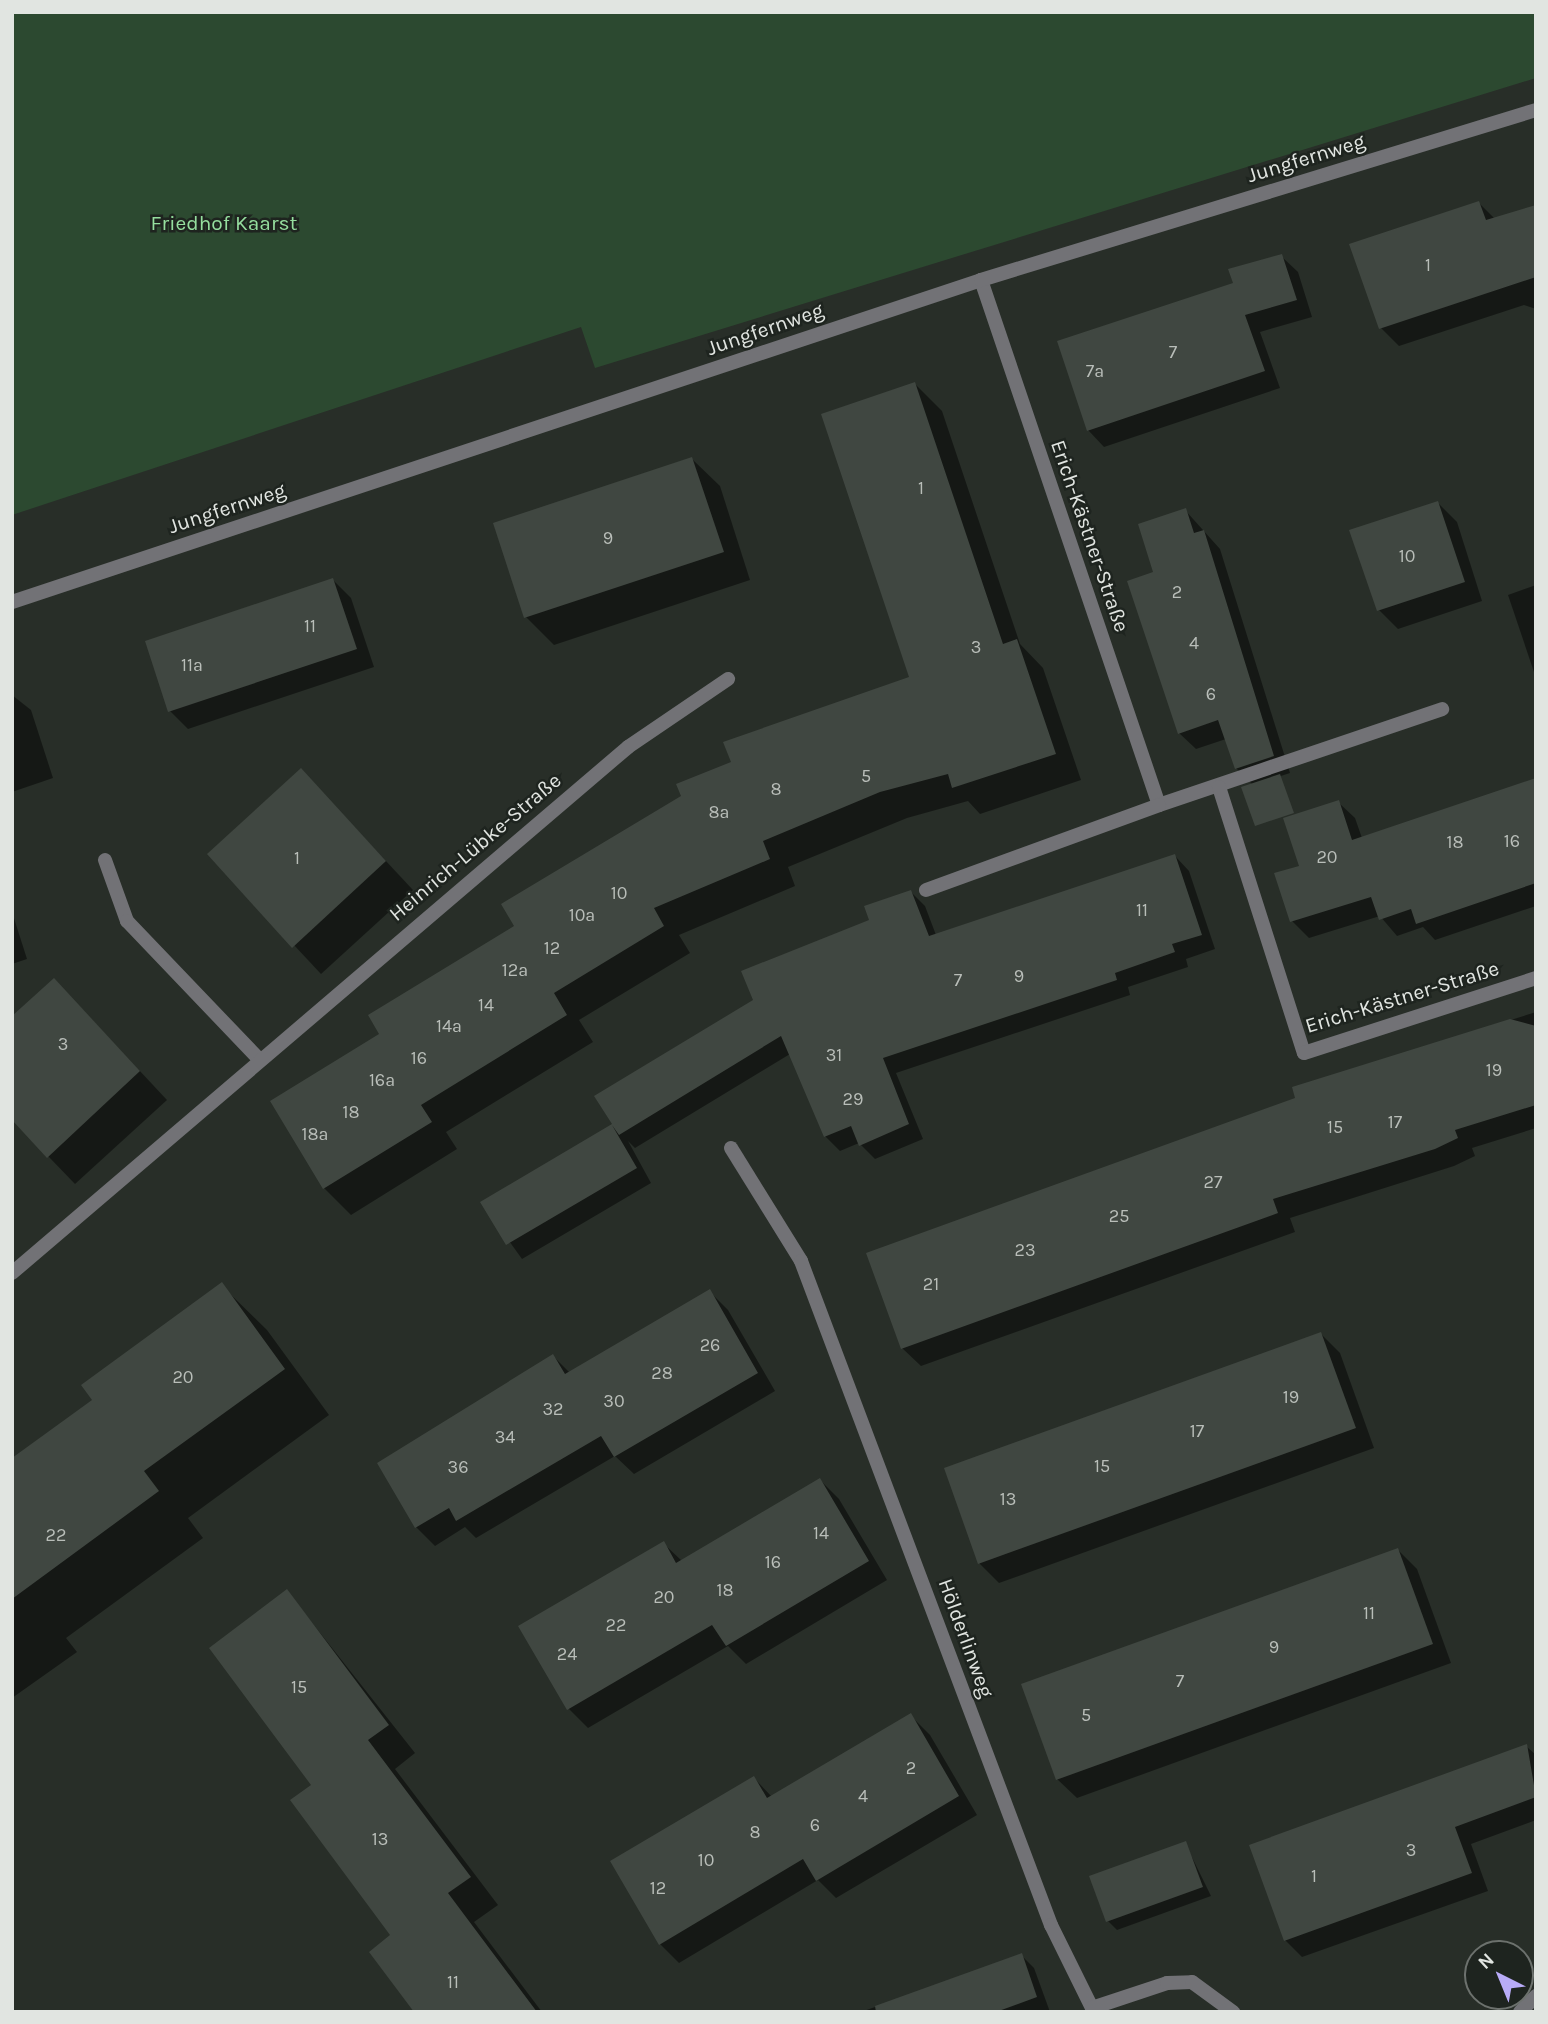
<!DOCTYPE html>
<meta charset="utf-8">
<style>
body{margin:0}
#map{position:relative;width:1548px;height:2024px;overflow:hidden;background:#282e28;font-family:Karla,sans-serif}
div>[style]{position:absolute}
.green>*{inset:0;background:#2c4930}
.shadow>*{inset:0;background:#0007}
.building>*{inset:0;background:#404741}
.minor>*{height:14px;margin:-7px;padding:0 7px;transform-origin:7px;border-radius:7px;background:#727276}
span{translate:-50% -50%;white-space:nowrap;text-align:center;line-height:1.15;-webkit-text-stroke:5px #1e241f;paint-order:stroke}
.number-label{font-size:18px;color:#b9beb9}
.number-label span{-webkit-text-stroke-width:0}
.street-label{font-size:21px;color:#e1e5e1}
.park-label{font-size:21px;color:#95de9e}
.frame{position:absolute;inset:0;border:14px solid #e1e5e1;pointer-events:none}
.north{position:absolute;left:1464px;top:1940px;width:70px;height:70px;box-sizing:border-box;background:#1e241f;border:2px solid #6c716d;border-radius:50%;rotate:317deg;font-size:19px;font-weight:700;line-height:28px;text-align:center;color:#e1e5e1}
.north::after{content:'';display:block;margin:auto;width:24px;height:32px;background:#b8abf7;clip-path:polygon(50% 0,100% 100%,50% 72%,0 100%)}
</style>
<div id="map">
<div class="green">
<div style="clip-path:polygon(12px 12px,1536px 12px,1536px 78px,595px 368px,581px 327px,12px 515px)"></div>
</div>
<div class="shadow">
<div style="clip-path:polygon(1479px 203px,1495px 219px,1536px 207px,1536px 309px,1524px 305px,1399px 346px,1381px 328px)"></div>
<div style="clip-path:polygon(1281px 256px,1298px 272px,1312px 317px,1260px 332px,1280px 388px,1104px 447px,1088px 430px,1235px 284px)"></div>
<div style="clip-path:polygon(915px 384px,942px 411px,1020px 644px,1043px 668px,1081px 780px,980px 814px,968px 801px,907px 818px,788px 867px,795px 886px,679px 935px,690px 953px,579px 1020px,593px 1042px,446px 1132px,457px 1149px,351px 1215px,324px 1188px,382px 1034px,683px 797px,733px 763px,911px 678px)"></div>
<div style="clip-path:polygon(692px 459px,720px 486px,750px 580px,554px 645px,526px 617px,495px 524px)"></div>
<div style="clip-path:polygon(1438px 503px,1457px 522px,1482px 601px,1398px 629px,1379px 610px)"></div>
<div style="clip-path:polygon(1185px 510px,1220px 549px,1290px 773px,1253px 785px,1236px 768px,1226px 739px,1196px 749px,1179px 733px,1156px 573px)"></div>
<div style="clip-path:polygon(333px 580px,351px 598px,374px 667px,188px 729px,170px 711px)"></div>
<div style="clip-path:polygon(1536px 585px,1536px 678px,1508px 595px)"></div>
<div style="clip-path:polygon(12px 695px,31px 710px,53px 778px,12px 792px)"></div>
<div style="clip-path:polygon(301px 770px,413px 890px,321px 974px,209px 854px)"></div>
<div style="clip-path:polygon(1536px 780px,1536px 906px,1435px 940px,1423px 927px,1397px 936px,1380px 916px,1309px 938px,1292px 921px,1301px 868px,1338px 802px,1355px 818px,1362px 838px)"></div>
<div style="clip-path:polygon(1175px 856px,1189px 871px,1215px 949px,1186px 959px,1188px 967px,1128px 987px,1130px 995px,896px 1073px,923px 1139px,875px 1159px,859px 1143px,840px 1151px,825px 1136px,790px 1054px,635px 1148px,628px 1141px,651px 1183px,522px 1259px,482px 1203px,614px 1125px,756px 1001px,911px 892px,925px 906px,936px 935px)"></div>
<div style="clip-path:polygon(12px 912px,27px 959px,12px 964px)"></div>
<div style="clip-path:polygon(81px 1008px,167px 1100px,75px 1184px,48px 1156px)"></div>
<div style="clip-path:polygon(1536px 1012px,1536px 1128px,1472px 1148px,1475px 1156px,1454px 1166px,1290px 1218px,1295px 1232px,921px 1366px,902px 1348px,1297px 1099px,1294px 1089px)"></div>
<div style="clip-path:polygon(221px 1285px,267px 1330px,329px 1415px,188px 1518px,203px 1538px,66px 1638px,77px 1652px,12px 1698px,12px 1460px,94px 1400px)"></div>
<div style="clip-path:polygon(710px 1292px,728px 1310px,775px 1391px,634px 1474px,615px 1456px,476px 1538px,465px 1527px,435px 1546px,416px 1527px,379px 1463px,553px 1356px,570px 1373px)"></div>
<div style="clip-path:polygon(1321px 1334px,1340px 1353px,1374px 1448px,999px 1583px,980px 1564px,946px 1469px)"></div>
<div style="clip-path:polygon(820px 1480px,839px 1499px,887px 1580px,746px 1664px,728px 1646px,588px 1728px,569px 1709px,521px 1627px,663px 1543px,682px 1561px)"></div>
<div style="clip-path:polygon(1398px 1550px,1417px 1569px,1451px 1663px,1077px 1798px,1057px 1779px)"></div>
<div style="clip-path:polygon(287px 1591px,415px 1753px,395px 1769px,498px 1905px,474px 1922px,542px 2012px,416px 2012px,393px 1936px,314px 1785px)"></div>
<div style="clip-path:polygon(911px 1716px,930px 1735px,977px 1815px,836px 1898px,818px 1880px,679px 1963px,660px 1944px,754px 1778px,772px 1797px)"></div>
<div style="clip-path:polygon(1526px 1746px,1536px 1755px,1536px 1820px,1471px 1844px,1488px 1891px,1302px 1957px,1285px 1940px)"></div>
<div style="clip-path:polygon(1185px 1843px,1211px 1896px,1117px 1930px,1108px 1921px)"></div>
<div style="clip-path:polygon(1021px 1955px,1034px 1968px,1050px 2012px,861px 2012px)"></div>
</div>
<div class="building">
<div style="clip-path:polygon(1479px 201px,1486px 220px,1536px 205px,1536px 277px,1379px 329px,1349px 244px)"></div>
<div style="clip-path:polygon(1282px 254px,1297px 300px,1245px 315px,1265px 371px,1087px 431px,1057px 341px,1233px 283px,1228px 269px)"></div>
<div style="clip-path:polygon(915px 382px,1003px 644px,1017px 639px,1056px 754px,952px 788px,948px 774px,880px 792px,763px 841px,770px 859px,654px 908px,664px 926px,554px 993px,567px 1015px,421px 1105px,432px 1122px,323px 1189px,270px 1101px,379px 1034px,368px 1015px,514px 926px,501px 904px,681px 796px,676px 784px,731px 762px,723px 742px,909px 677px,821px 414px)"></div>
<div style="clip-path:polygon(692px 457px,724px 552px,524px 618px,493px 523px)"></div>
<div style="clip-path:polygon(1438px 501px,1465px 582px,1377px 611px,1349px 530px)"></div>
<div style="clip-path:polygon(1186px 508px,1194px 533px,1204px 530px,1274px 756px,1235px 769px,1218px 720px,1178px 734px,1127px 581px,1153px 572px,1138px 524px)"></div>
<div style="clip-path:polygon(333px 578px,357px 649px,168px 712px,145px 641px)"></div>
<div style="clip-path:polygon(301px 768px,386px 861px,292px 948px,207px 854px)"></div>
<div style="clip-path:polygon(1280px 774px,1294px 813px,1255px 826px,1241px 787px)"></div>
<div style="clip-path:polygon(1536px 778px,1536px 883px,1416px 924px,1411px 909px,1379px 920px,1371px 897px,1290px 922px,1274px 873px,1299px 866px,1283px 818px,1339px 800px,1352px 840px)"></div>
<div style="clip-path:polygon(1175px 854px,1202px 935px,1172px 944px,1175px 952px,1115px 973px,1117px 980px,883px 1058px,909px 1124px,859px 1146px,851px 1126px,824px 1137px,781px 1036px,619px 1135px,612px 1125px,637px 1168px,506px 1245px,480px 1202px,612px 1124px,594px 1096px,753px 1000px,741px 971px,869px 920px,864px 906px,911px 890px,929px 936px)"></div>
<div style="clip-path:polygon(54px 978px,140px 1071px,47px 1158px,12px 1120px,12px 1016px)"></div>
<div style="clip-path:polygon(1510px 1019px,1536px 1026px,1536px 1105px,1455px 1130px,1458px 1138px,1435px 1149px,1273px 1199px,1278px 1213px,901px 1349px,866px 1253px,1295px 1098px,1292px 1087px)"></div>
<div style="clip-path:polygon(222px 1282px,285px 1369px,144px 1471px,159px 1491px,12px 1599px,12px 1458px,92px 1400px,81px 1385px)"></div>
<div style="clip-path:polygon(710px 1289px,758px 1373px,614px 1457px,601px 1436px,456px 1521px,449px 1508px,415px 1528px,377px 1463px,553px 1354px,565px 1374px)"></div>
<div style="clip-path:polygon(1321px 1332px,1356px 1428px,978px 1564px,944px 1468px)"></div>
<div style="clip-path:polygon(820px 1478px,869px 1561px,726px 1646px,712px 1625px,567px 1710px,518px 1626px,664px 1541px,676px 1563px)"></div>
<div style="clip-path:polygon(1398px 1548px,1433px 1644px,1056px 1780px,1021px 1684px)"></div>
<div style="clip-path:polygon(287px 1589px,389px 1725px,368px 1740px,471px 1877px,448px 1893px,537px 2012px,414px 2012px,369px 1952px,390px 1935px,290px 1800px,311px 1785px,209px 1648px)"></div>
<div style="clip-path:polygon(911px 1713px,959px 1796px,816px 1881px,803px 1859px,659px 1945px,610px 1861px,754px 1776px,767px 1798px)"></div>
<div style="clip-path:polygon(1527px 1744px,1536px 1797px,1455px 1827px,1472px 1873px,1284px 1941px,1249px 1845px)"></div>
<div style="clip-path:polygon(1186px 1841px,1203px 1887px,1106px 1922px,1089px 1876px)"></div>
<div style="clip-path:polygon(1022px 1953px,1037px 1997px,996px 2012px,876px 2012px,875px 2006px)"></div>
</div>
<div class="minor">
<div style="left:981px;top:280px;width:554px;rotate:71.27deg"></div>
<div style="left:1159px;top:805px;width:299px;rotate:-18.7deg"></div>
<div style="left:12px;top:602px;width:1021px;rotate:-18.38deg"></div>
<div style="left:981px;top:280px;width:580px;rotate:-17.03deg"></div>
<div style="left:1219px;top:787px;width:279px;rotate:72.3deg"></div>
<div style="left:1304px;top:1053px;width:244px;rotate:-17.9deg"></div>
<div style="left:105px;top:860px;width:65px;rotate:70.2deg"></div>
<div style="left:127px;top:921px;width:190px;rotate:46.3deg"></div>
<div style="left:926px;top:890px;width:248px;rotate:-20deg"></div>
<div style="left:731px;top:1148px;width:133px;rotate:58.2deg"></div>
<div style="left:801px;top:1261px;width:710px;rotate:69.37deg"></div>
<div style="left:1051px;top:1925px;width:93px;rotate:63.7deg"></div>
<div style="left:1092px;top:2008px;width:79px;rotate:-18.4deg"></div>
<div style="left:1167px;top:1983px;width:25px;rotate:-2deg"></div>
<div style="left:1192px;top:1982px;width:51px;rotate:36.2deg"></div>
<div style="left:12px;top:1273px;width:810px;rotate:-40.49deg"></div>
<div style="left:628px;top:747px;width:121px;rotate:-34.2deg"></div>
<div style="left:1520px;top:2012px;width:23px;rotate:-45deg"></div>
</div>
<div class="number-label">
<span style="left:1428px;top:265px">1</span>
<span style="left:1173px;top:352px">7</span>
<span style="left:1095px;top:371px">7a</span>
<span style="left:921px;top:488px">1</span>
<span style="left:608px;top:538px">9</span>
<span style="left:1407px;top:556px">10</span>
<span style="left:1177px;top:592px">2</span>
<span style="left:310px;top:626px">11</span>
<span style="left:1194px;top:643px">4</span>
<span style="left:976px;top:647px">3</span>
<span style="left:192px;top:665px">11a</span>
<span style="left:1211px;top:694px">6</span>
<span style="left:866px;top:776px">5</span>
<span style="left:776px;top:789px">8</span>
<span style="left:719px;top:812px">8a</span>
<span style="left:1512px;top:841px">16</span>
<span style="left:1455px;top:842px">18</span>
<span style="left:1327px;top:857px">20</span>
<span style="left:297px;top:858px">1</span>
<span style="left:619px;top:893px">10</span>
<span style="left:1142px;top:910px">11</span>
<span style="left:582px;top:915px">10a</span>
<span style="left:552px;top:948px">12</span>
<span style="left:515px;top:970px">12a</span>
<span style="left:1019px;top:976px">9</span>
<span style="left:958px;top:980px">7</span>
<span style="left:486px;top:1005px">14</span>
<span style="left:449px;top:1026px">14a</span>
<span style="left:63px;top:1044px">3</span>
<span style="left:834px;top:1055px">31</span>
<span style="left:419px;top:1058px">16</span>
<span style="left:1494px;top:1070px">19</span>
<span style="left:382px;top:1080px">16a</span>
<span style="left:853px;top:1099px">29</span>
<span style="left:351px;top:1112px">18</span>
<span style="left:1395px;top:1122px">17</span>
<span style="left:1335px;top:1127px">15</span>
<span style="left:315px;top:1134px">18a</span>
<span style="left:1213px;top:1182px">27</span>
<span style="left:1119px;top:1216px">25</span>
<span style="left:1025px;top:1250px">23</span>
<span style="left:931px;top:1284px">21</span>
<span style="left:710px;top:1345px">26</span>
<span style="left:662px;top:1373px">28</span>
<span style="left:183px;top:1377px">20</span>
<span style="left:1291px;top:1397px">19</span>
<span style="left:614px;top:1401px">30</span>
<span style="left:553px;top:1409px">32</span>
<span style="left:1197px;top:1431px">17</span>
<span style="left:505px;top:1437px">34</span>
<span style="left:1102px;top:1466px">15</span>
<span style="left:458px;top:1467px">36</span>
<span style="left:1008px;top:1499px">13</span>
<span style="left:821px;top:1533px">14</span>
<span style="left:56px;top:1535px">22</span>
<span style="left:773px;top:1562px">16</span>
<span style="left:725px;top:1590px">18</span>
<span style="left:664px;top:1597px">20</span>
<span style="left:1369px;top:1613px">11</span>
<span style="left:616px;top:1625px">22</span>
<span style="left:1274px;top:1647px">9</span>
<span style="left:567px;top:1654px">24</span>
<span style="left:1180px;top:1681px">7</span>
<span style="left:299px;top:1687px">15</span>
<span style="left:1086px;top:1715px">5</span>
<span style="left:911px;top:1768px">2</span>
<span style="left:863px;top:1796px">4</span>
<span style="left:815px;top:1825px">6</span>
<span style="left:755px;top:1832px">8</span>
<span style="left:380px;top:1839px">13</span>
<span style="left:1411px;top:1850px">3</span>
<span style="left:706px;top:1860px">10</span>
<span style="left:1314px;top:1876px">1</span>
<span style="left:658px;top:1888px">12</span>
<span style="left:453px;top:1982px">11</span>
</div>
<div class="street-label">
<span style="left:1306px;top:158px;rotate:-17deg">Jungfernweg</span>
<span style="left:765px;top:329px;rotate:-19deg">Jungfernweg</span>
<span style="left:227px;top:508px;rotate:-18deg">Jungfernweg</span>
<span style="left:1090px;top:536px;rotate:71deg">Erich-Kästner-Straße</span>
<span style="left:475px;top:847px;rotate:-40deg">Heinrich-Lübke-Straße</span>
<span style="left:1402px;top:997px;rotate:-17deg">Erich-Kästner-Straße</span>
<span style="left:966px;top:1638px;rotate:70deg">Hölderlinweg</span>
</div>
<div class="park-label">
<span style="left:224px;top:223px">Friedhof Kaarst</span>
</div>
<div class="frame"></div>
<div class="north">N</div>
</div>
